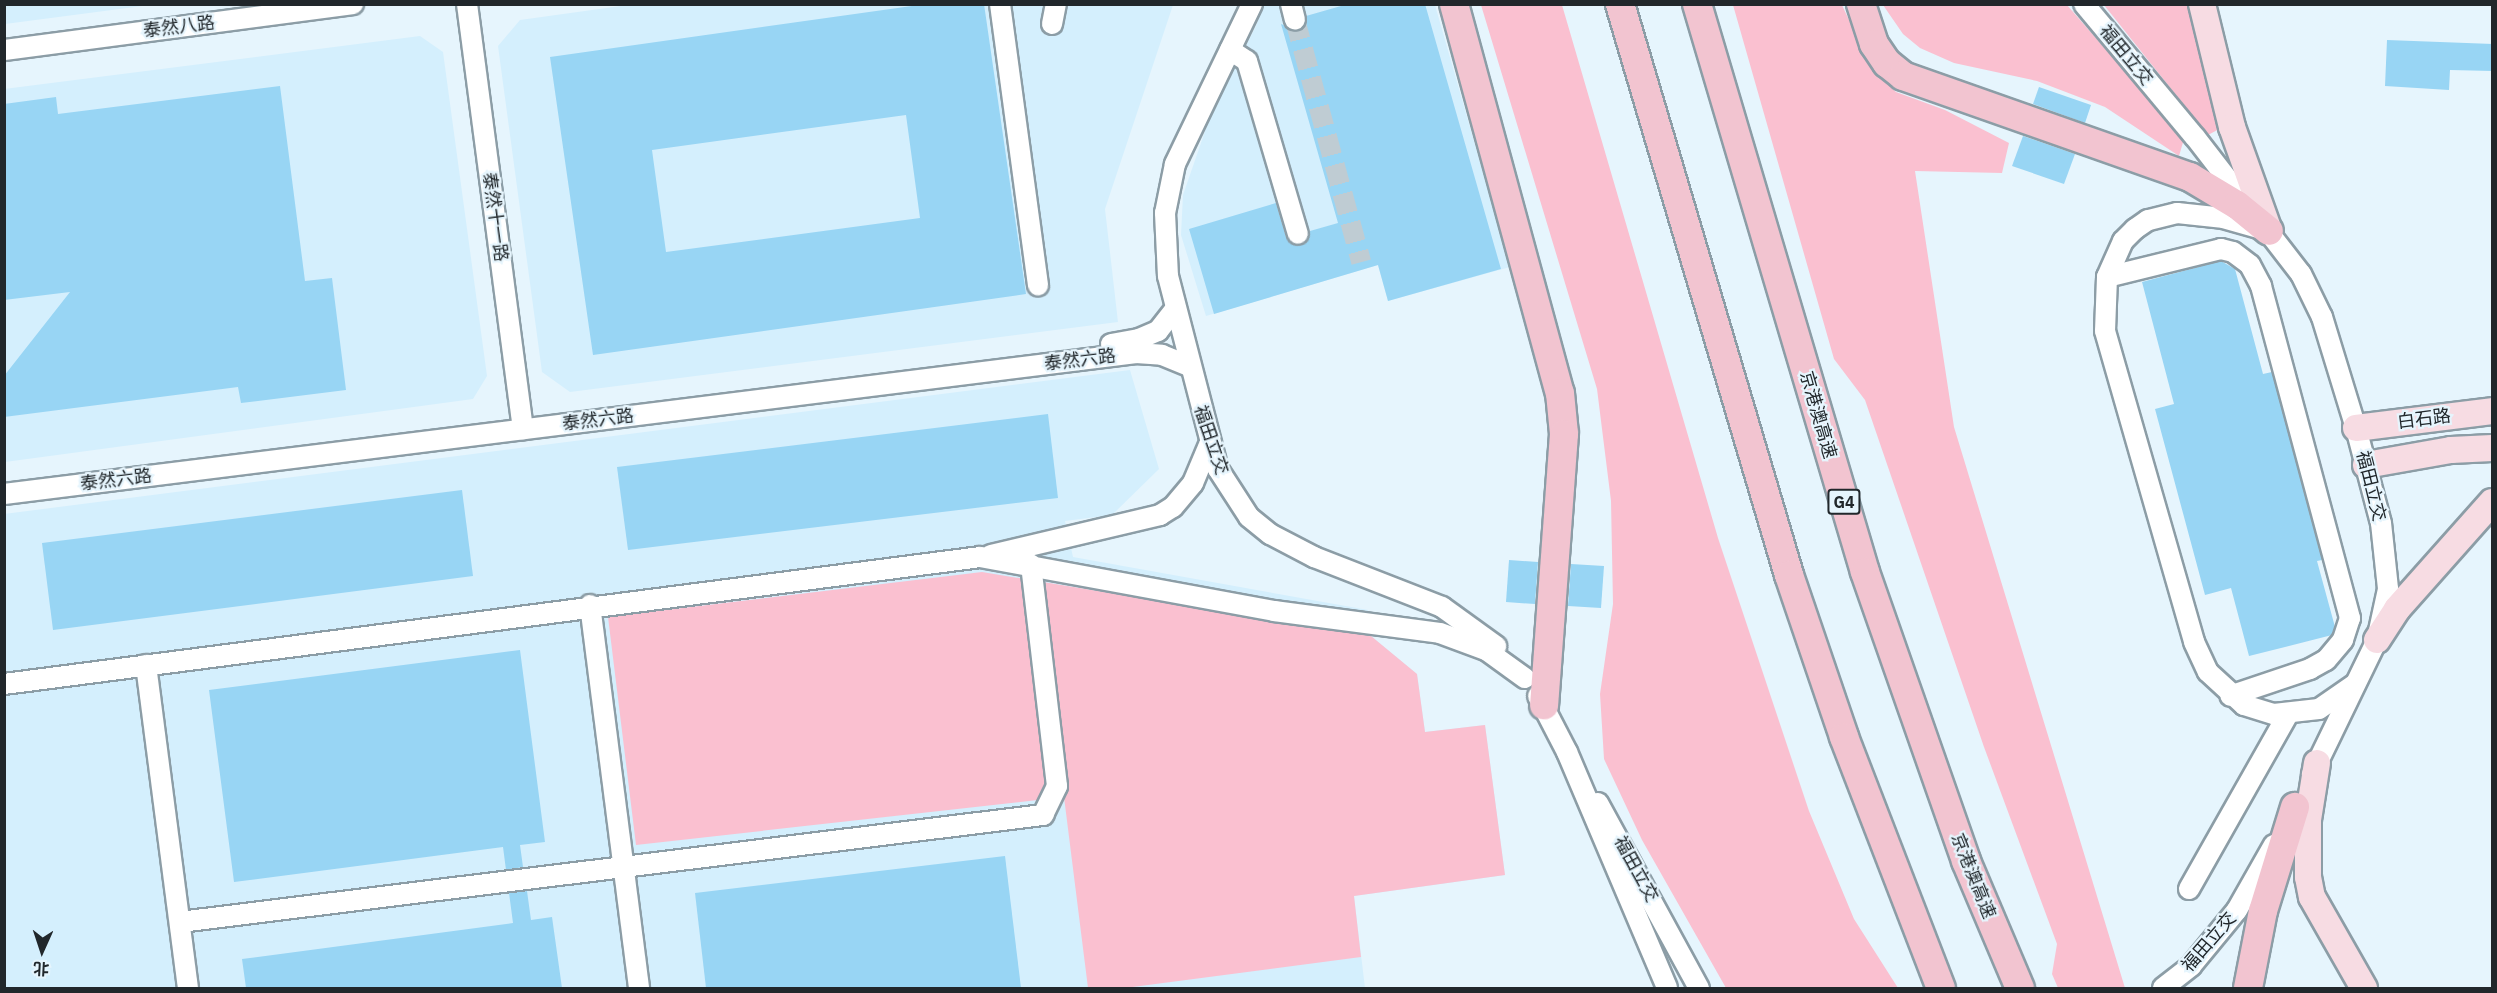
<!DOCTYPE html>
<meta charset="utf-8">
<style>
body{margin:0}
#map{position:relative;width:2497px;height:993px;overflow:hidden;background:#e6f5fd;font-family:"IBM Plex Sans","Noto Sans SC",sans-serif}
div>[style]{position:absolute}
.built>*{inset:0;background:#d4effd}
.green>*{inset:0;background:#fac0d0}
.building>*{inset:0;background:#98d5f4}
.minor-tunnel>*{height:20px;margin-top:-10px;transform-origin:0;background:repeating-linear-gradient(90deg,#bfccd3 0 20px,transparent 0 30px)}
.roads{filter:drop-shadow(2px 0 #8c9da6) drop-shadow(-2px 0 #8c9da6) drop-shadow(0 2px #8c9da6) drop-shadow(0 -2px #8c9da6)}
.minor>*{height:20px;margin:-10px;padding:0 10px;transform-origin:10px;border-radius:10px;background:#fff}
.major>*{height:26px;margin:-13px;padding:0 13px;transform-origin:13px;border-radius:13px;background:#f7dce3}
.highway>*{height:28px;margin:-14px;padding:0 14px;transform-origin:14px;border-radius:14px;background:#f2c4d0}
span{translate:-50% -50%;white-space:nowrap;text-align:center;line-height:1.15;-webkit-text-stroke:4.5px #e6f5fd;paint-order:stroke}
.shield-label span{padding:2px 4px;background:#e6f5fd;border:2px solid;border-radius:4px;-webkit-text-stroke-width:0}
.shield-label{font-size:16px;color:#21272b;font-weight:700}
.street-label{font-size:18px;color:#21272b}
.frame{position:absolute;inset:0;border:6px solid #21272b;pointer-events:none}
.north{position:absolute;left:12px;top:921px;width:60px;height:60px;-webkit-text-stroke:4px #e6f5fd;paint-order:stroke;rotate:183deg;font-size:16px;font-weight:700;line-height:24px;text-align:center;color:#21272b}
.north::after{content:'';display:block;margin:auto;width:21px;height:27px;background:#21272b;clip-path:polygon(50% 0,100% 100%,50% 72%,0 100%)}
</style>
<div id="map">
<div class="built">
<div style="clip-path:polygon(5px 4px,150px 4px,150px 5px,5px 24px)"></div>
<div style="clip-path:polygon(635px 4px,1173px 5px,1105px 209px,1118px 322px,570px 392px,542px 372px,498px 46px,520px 20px)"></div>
<div style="clip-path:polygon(1263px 5px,1435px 5px,1510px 267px,1388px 301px,1378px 265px,1206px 316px,1181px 235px,1183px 195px,1212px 111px,1256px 26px)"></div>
<div style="clip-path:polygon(420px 36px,443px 52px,487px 376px,473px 399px,5px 462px,4px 89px)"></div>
<div style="clip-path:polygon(1130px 370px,1159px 469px,1112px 515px,1065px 521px,1073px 557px,1368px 610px,1371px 636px,1417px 674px,1425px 732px,1485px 725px,1505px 875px,1354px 896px,1365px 988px,5px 988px,4px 514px)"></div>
</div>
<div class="green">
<div style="clip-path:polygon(1481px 5px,1562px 5px,1718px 538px,1809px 811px,1854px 919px,1898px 988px,1726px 988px,1642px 840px,1604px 759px,1600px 694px,1613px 604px,1611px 501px,1597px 389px)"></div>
<div style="clip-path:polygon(1733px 5px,1842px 5px,1872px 69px,1896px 92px,1945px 110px,2009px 143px,2002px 173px,1915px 171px,1954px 427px,2125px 988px,2058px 988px,2052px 974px,2057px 944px,1984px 747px,1865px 400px,1834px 359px)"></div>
<div style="clip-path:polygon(1883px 5px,2067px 5px,2184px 139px,2179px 156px,2105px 107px,2037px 81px,1954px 63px,1920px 48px,1903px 34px)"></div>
<div style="clip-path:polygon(2104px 5px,2194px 5px,2223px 127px,2208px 135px)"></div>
<div style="clip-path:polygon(982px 572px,1371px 636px,1417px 674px,1425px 732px,1485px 725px,1505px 875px,1354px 896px,1361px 957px,1125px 988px,1088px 988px,1064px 797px,636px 845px,608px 617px)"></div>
</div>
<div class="building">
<div style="clip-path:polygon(evenodd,926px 4px,984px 4px,1026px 294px,593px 355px,550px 57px,926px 4px,906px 115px,920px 218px,666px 252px,652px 150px,906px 115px)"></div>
<div style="clip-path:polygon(1348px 4px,1425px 4px,1501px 269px,1388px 301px,1378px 265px,1214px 314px,1189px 229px,1276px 203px,1286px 237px,1295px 245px,1306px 243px,1310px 231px,1338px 223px,1281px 24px,1298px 31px,1306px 24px,1306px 16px)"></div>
<div style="clip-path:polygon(2387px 40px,2493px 44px,2493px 71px,2450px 70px,2449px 90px,2385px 86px)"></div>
<div style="clip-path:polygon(280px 86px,305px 281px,332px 278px,346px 390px,241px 403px,238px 387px,4px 417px,4px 376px,70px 292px,4px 300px,4px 104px,56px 97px,58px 114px)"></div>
<div style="clip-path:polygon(2039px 87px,2091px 105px,2085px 123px,2033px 104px)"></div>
<div style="clip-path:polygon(2023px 136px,2075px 154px,2064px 184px,2012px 166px)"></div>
<div style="clip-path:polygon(2221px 261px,2235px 269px,2263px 374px,2272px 372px,2322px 560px,2317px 561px,2335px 627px,2332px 635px,2249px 656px,2231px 588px,2205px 595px,2155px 409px,2174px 404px,2142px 282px)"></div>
<div style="clip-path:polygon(1048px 414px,1058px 498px,628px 550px,617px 467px)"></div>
<div style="clip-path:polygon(462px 490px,473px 576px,53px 630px,42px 543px)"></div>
<div style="clip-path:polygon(1509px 560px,1538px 562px,1535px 604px,1506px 602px)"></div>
<div style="clip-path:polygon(1571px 564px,1604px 566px,1601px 608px,1568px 606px)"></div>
<div style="clip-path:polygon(520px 650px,545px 842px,520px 845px,523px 867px,506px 870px,503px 847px,234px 882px,209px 690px)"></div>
<div style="clip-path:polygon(1005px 856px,1021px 988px,706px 988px,695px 893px)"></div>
<div style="clip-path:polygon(527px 891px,531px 920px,552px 917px,562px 988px,246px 988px,242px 959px,513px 923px,509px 893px)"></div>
</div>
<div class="minor-tunnel">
<div style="left:1295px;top:20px;width:251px;rotate:74.7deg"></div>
</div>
<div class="roads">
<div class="minor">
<div style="left:467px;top:4px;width:429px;rotate:82.5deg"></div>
<div style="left:1000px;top:4px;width:284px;rotate:82.3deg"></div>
<div style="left:1252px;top:4px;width:178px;rotate:115.7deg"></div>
<div style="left:1175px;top:164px;width:50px;rotate:101.5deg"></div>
<div style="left:1165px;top:213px;width:63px;rotate:87.3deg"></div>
<div style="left:1168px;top:276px;width:199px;rotate:75.5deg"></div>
<div style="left:1218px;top:469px;width:57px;rotate:57.1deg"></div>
<div style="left:1249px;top:517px;width:27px;rotate:39deg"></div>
<div style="left:1270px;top:534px;width:50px;rotate:27.6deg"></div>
<div style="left:1314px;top:557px;width:137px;rotate:21.3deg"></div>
<div style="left:1442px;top:607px;width:67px;rotate:35.8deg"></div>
<div style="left:1291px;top:4px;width:16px;rotate:76deg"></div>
<div style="left:2084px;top:4px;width:173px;rotate:50.2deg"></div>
<div style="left:2195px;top:137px;width:173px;rotate:52.3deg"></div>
<div style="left:2301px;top:274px;width:48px;rotate:64deg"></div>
<div style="left:2322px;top:317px;width:116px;rotate:73deg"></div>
<div style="left:2356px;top:428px;width:98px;rotate:75.3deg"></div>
<div style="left:2381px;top:523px;width:66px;rotate:83.9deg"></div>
<div style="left:2388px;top:589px;width:52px;rotate:102.2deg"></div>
<div style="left:2377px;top:640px;width:149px;rotate:115.9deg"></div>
<div style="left:1052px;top:24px;width:20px;rotate:-79deg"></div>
<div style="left:4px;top:50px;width:352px;rotate:-7.5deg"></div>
<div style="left:1230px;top:50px;width:20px;rotate:33deg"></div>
<div style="left:1247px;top:61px;width:180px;rotate:73.6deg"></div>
<div style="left:2258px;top:228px;width:35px;rotate:-164deg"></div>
<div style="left:2224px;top:218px;width:47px;rotate:-173.9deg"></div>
<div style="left:2177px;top:213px;width:30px;rotate:166deg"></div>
<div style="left:2148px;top:220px;width:16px;rotate:145deg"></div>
<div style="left:2135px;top:229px;width:17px;rotate:135deg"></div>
<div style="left:2123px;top:241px;width:39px;rotate:114deg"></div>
<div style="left:2107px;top:277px;width:54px;rotate:92.1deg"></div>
<div style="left:2105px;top:331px;width:323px;rotate:74deg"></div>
<div style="left:2194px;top:642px;width:33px;rotate:65deg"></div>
<div style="left:2208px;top:672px;width:49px;rotate:42.5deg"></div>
<div style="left:2244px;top:705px;width:31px;rotate:17deg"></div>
<div style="left:2274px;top:714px;width:45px;rotate:-6.3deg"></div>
<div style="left:2319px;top:709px;width:44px;rotate:-34.8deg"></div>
<div style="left:2107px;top:277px;width:117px;rotate:-13.8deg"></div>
<div style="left:2221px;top:249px;width:12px;rotate:14deg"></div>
<div style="left:2233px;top:252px;width:21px;rotate:37deg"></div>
<div style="left:2250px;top:265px;width:24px;rotate:62deg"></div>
<div style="left:2261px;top:286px;width:344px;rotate:75deg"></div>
<div style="left:2350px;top:618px;width:23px;rotate:108deg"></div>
<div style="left:2343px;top:640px;width:26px;rotate:130deg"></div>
<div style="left:2326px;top:660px;width:18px;rotate:151deg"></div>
<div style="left:2310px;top:669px;width:84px;rotate:161.4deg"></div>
<div style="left:1111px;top:344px;width:28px;rotate:-10deg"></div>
<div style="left:1139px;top:339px;width:21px;rotate:-23deg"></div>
<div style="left:1158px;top:331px;width:29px;rotate:-52deg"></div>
<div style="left:4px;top:494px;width:1141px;rotate:-7.1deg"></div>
<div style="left:1136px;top:353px;width:26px;rotate:4deg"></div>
<div style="left:1162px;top:355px;width:29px;rotate:22deg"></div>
<div style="left:991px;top:555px;width:174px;rotate:-13.3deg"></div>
<div style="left:1160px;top:515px;width:15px;rotate:-32deg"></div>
<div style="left:1173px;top:507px;width:31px;rotate:-50deg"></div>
<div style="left:1193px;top:483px;width:41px;rotate:-67.2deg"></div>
<div style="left:590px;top:605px;width:386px;rotate:82.7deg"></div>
<div style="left:146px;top:665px;width:326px;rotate:82.6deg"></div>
<div style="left:4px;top:684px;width:984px;rotate:-7.41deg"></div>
<div style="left:980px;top:557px;width:299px;rotate:10.4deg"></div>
<div style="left:1274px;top:611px;width:167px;rotate:7.5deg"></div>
<div style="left:1440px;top:633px;width:49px;rotate:20.3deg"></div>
<div style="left:1486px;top:650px;width:48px;rotate:35.7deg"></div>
<div style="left:1538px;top:696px;width:63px;rotate:62.6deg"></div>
<div style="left:1567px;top:752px;width:256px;rotate:67deg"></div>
<div style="left:1598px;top:803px;width:211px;rotate:61.4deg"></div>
<div style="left:2189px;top:889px;width:201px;rotate:-60.5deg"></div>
<div style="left:180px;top:922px;width:870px;rotate:-7.07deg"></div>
<div style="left:1043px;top:815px;width:32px;rotate:-64deg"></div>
<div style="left:1057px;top:786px;width:223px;rotate:-96.7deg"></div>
<div style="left:2163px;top:988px;width:36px;rotate:-38deg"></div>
<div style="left:2191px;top:966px;width:72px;rotate:-50.6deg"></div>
<div style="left:2237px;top:910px;width:75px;rotate:-60.4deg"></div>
</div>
<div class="major">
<div style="left:2202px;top:4px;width:127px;rotate:76.3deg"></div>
<div style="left:2232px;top:127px;width:110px;rotate:70.4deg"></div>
<div style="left:2356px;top:428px;width:137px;rotate:-7.1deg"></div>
<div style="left:2366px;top:465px;width:86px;rotate:-10deg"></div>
<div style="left:2451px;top:450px;width:41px;rotate:-2.8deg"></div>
<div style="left:2377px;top:640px;width:37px;rotate:-57deg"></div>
<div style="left:2397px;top:609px;width:143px;rotate:-48.4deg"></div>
<div style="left:2317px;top:763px;width:58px;rotate:99deg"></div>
<div style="left:2308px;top:820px;width:57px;rotate:90deg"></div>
<div style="left:2308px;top:877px;width:20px;rotate:79deg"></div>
<div style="left:2312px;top:897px;width:105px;rotate:60.3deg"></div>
</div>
<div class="highway">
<div style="left:1454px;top:4px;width:403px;rotate:74.8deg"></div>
<div style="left:1560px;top:393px;width:41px;rotate:84.4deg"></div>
<div style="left:1564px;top:434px;width:272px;rotate:94.2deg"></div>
<div style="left:1620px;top:4px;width:595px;rotate:73.51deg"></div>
<div style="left:1789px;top:575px;width:171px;rotate:71.2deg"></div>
<div style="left:1844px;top:737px;width:269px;rotate:68.9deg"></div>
<div style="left:1697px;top:4px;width:592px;rotate:73.52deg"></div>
<div style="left:1865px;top:572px;width:306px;rotate:70.7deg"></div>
<div style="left:1966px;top:861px;width:138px;rotate:67deg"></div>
<div style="left:1861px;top:4px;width:42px;rotate:72deg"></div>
<div style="left:1874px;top:44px;width:23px;rotate:56deg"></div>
<div style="left:1887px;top:63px;width:21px;rotate:39deg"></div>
<div style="left:1903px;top:76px;width:304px;rotate:19.4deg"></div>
<div style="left:2190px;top:177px;width:55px;rotate:30.8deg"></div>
<div style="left:2237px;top:205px;width:41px;rotate:39.1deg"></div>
<div style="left:2248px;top:988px;width:78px;rotate:-79deg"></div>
<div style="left:2263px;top:911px;width:109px;rotate:-72.9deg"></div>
</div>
</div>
<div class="shield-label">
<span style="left:1844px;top:502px">G4</span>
</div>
<div class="street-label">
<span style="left:179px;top:27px;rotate:-7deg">泰然八路</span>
<span style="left:2126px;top:55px;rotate:50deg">福田立交</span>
<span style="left:495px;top:217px;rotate:82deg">泰然十一路</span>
<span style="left:1080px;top:360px;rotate:-7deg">泰然六路</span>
<span style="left:1818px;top:415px;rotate:74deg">京港澳高速</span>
<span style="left:2424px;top:419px;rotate:-7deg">白石路</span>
<span style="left:598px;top:420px;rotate:-7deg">泰然六路</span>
<span style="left:1211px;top:440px;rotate:71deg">福田立交</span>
<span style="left:116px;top:480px;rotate:-7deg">泰然六路</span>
<span style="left:2371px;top:486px;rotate:76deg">福田立交</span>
<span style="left:1636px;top:869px;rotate:61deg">福田立交</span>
<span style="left:1973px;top:876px;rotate:68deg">京港澳高速</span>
<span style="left:2209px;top:942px;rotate:-49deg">福田立交</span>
</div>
<div class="frame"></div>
<div class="north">北</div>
</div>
